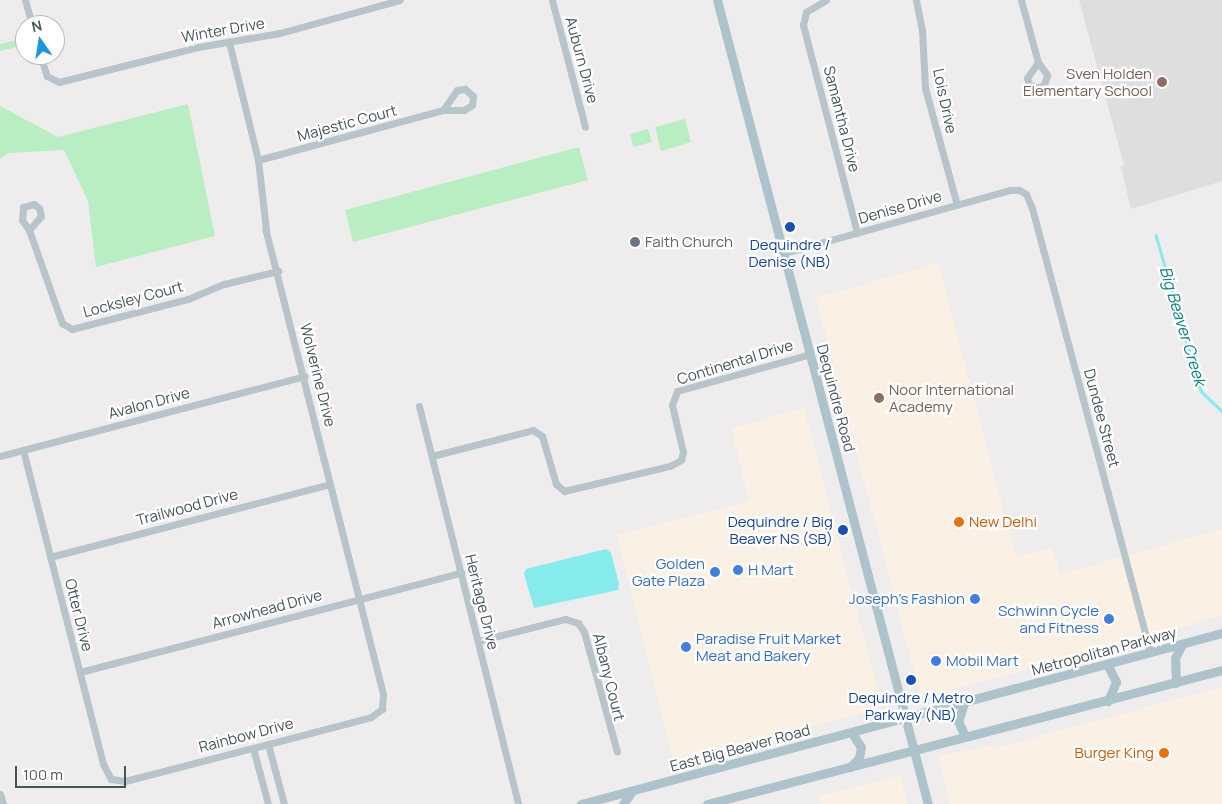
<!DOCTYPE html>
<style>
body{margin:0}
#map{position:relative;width:1222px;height:804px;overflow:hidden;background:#efeced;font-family:Manrope,sans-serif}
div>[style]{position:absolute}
.commercial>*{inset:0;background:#fbf0e4}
.education>*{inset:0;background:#e0dddf}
.green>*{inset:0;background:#b9eec3}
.water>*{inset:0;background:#86ebec}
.stream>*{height:2.5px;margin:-1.25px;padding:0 1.25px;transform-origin:1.25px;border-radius:1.25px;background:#86ebec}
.minor>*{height:7px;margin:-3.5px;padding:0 3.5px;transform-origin:3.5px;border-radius:3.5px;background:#b7c5ca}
.major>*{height:9px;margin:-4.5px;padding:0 4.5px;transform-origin:4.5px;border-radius:4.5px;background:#acc3cc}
.dots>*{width:14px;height:14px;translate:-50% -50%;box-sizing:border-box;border:2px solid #fff;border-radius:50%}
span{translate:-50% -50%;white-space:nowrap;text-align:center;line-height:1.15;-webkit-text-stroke:4.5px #fff;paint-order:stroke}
.street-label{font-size:15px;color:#45545a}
.education-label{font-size:15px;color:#785e54}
.right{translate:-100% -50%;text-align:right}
.left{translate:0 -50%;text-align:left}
.worship-label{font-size:15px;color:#5b616d}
.transit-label{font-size:15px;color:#164399}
.food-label{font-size:15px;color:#c56008}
.shop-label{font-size:15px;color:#366cbe}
.water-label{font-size:16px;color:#0d8081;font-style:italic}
.north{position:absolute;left:15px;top:15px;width:50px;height:50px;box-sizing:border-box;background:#fff;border:1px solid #b5bbbd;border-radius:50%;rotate:347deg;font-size:14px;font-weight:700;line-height:20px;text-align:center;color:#45545a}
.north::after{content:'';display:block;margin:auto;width:18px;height:22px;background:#1897de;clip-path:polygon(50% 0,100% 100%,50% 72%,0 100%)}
.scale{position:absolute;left:15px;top:766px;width:111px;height:22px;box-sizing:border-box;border:2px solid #45545a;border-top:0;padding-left:6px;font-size:15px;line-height:18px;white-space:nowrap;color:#45545a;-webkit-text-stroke:4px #fff;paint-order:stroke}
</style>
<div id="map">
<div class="commercial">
<div style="clip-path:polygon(938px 263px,1016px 557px,1052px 547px,1060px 574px,1222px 529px,1222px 616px,921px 698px,816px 298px)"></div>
<div style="clip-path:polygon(804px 408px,882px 708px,674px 762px,617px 535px,749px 501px,731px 428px)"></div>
<div style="clip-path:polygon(1222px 687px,1222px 804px,950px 804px,938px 756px,990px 746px,995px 748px)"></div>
<div style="clip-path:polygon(900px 775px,907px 804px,820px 804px,818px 796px)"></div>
</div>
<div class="education">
<div style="clip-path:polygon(1079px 0,1222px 0,1222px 181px,1131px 209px,1121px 167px,1124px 165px)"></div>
</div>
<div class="green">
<div style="clip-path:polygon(25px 38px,25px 45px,0 51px,0 44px)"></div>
<div style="clip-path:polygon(188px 104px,215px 236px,96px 267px,88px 201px,64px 150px,9px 153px,0 159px,0 106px,58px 137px)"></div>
<div style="clip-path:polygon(685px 119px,691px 142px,661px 151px,655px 127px)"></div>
<div style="clip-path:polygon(648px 129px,652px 142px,633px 147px,630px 134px)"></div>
<div style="clip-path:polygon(579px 147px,588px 180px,353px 242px,345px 210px)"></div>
</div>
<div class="water">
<div style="clip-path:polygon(606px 549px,611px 553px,619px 584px,618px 590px,534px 608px,524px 574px,526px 569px)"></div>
</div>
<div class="stream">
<div style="left:1156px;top:235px;width:162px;rotate:73.9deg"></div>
<div style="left:1201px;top:391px;width:29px;rotate:44deg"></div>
</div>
<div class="minor">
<div style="left:25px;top:0;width:26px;rotate:74deg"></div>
<div style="left:552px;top:0;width:131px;rotate:75.4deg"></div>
<div style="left:826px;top:0;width:23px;rotate:149deg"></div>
<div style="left:806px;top:12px;width:13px;rotate:103deg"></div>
<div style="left:803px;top:25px;width:215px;rotate:75.4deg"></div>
<div style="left:916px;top:0;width:31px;rotate:79deg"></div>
<div style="left:922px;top:30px;width:58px;rotate:87deg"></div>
<div style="left:925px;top:88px;width:121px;rotate:74.7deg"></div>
<div style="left:1021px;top:0;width:64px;rotate:74.7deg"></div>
<div style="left:1038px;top:62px;width:16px;rotate:55deg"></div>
<div style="left:1047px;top:75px;width:10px;rotate:107deg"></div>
<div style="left:1044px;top:85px;width:8px;rotate:157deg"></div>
<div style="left:1037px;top:88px;width:9px;rotate:-153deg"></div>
<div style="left:1029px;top:84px;width:6px;rotate:-108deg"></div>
<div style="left:1027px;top:78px;width:19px;rotate:-55deg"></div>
<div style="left:40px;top:55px;width:22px;rotate:72deg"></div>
<div style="left:47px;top:76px;width:13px;rotate:27deg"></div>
<div style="left:59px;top:82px;width:143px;rotate:-14.1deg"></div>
<div style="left:198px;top:47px;width:83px;rotate:-9.7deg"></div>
<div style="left:280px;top:33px;width:124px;rotate:-15.4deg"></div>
<div style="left:258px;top:160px;width:192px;rotate:-15.1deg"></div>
<div style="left:443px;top:110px;width:21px"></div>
<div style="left:464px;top:110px;width:9px;rotate:-32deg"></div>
<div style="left:472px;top:105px;width:9px;rotate:-84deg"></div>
<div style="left:473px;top:96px;width:11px;rotate:-139deg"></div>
<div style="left:465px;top:89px;width:8px;rotate:173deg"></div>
<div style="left:457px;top:90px;width:24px;rotate:125deg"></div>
<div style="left:29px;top:230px;width:18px;rotate:-49deg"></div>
<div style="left:41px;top:216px;width:8px;rotate:-104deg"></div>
<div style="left:39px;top:208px;width:6px;rotate:-141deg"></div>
<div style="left:34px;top:204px;width:11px;rotate:165deg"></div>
<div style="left:23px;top:207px;width:13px;rotate:94deg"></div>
<div style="left:22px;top:220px;width:12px;rotate:55deg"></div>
<div style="left:29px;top:230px;width:99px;rotate:70.5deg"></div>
<div style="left:62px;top:323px;width:12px;rotate:31deg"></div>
<div style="left:72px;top:329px;width:120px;rotate:-14.5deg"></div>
<div style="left:188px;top:299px;width:39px;rotate:-23deg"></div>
<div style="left:224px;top:284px;width:56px;rotate:-13.5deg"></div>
<div style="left:784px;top:253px;width:234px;rotate:-15.6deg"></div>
<div style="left:1009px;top:190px;width:10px"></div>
<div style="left:1019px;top:190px;width:8px;rotate:30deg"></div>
<div style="left:1026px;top:194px;width:15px;rotate:67deg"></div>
<div style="left:1032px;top:208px;width:460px;rotate:75.1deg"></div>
<div style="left:419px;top:406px;width:410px;rotate:76deg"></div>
<div style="left:23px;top:450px;width:324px;rotate:75.7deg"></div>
<div style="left:103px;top:764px;width:17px;rotate:62deg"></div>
<div style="left:111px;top:779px;width:14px;rotate:8deg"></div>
<div style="left:125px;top:781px;width:132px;rotate:-14.5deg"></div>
<div style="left:253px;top:748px;width:122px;rotate:-14.7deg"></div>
<div style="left:371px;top:717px;width:14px;rotate:-36deg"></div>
<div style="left:382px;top:709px;width:15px;rotate:-86deg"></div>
<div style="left:383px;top:694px;width:479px;rotate:-104.2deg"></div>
<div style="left:266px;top:230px;width:70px;rotate:-96.5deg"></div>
<div style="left:258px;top:160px;width:122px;rotate:-103.8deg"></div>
<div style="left:0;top:456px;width:315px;rotate:-14.7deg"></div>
<div style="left:432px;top:456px;width:104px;rotate:-14.4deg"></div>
<div style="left:533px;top:430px;width:11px;rotate:34deg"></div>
<div style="left:542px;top:436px;width:50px;rotate:73.7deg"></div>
<div style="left:556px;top:484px;width:11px;rotate:41deg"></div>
<div style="left:564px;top:491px;width:109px;rotate:-13.3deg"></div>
<div style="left:670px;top:466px;width:13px;rotate:-29deg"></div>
<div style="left:681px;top:460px;width:8px;rotate:-76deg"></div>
<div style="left:683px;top:452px;width:48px;rotate:-103.2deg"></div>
<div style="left:672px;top:405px;width:15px;rotate:-70deg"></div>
<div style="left:677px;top:391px;width:138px;rotate:-15.5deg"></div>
<div style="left:50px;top:557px;width:289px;rotate:-14.6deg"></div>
<div style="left:478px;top:641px;width:90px;rotate:-14.2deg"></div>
<div style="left:565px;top:619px;width:14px;rotate:17deg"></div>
<div style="left:578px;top:623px;width:11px;rotate:56deg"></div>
<div style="left:584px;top:632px;width:124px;rotate:74.6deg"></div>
<div style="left:80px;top:672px;width:394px;rotate:-14.6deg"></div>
<div style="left:268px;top:744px;width:62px;rotate:75.1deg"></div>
<div style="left:253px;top:748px;width:58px;rotate:75deg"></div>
<div style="left:0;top:794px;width:10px;rotate:73deg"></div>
</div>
<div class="major">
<div style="left:717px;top:0;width:831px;rotate:75.3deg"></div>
<div style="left:1107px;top:664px;width:20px;rotate:63deg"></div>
<div style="left:1116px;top:682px;width:21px;rotate:113deg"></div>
<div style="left:1176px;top:683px;width:25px;rotate:-92deg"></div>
<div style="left:1175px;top:658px;width:16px;rotate:-63deg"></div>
<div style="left:964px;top:703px;width:19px;rotate:108deg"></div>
<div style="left:958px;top:721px;width:17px;rotate:65deg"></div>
<div style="left:850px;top:767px;width:13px;rotate:-45deg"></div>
<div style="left:859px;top:758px;width:11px;rotate:-80deg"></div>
<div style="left:861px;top:747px;width:17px;rotate:-123deg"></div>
<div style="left:581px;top:804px;width:663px;rotate:-14.94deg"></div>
<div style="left:623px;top:804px;width:16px;rotate:-55deg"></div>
<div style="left:707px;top:804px;width:532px;rotate:-14.58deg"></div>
</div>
<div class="dots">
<div style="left:1162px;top:82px;background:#8d6e63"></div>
<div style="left:790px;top:227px;background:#1a4fb4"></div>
<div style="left:635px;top:242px;background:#6b7280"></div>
<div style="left:879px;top:398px;background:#8d6e63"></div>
<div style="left:959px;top:522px;background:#e8710a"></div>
<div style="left:843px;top:530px;background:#1a4fb4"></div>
<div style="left:738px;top:570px;background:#3f7fe0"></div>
<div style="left:715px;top:572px;background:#3f7fe0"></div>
<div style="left:975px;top:599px;background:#3f7fe0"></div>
<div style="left:1109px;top:619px;background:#3f7fe0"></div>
<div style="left:686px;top:647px;background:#3f7fe0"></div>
<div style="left:936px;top:661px;background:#3f7fe0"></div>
<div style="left:911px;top:680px;background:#1a4fb4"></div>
<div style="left:1164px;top:753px;background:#e8710a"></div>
</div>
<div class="street-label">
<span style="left:223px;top:30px;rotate:-10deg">Winter Drive</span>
<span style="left:582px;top:60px;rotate:75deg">Auburn Drive</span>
<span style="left:945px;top:101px;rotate:78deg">Lois Drive</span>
<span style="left:842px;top:119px;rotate:76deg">Samantha Drive</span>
<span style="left:347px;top:123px;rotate:-15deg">Majestic Court</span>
<span style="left:900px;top:207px;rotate:-16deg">Denise Drive</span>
<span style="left:133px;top:299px;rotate:-15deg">Locksley Court</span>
<span style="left:735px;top:362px;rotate:-17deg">Continental Drive</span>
<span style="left:318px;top:375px;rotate:76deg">Wolverine Drive</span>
<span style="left:836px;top:398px;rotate:75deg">Dequindre Road</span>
<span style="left:149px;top:403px;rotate:-15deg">Avalon Drive</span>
<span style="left:1102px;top:418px;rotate:75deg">Dundee Street</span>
<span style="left:187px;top:507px;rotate:-15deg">Trailwood Drive</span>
<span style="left:482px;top:602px;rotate:76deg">Heritage Drive</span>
<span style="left:267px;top:609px;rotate:-15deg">Arrowhead Drive</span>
<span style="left:79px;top:615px;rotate:76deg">Otter Drive</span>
<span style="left:1104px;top:651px;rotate:-15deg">Metropolitan Parkway</span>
<span style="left:609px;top:677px;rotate:76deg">Albany Court</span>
<span style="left:246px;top:735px;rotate:-15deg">Rainbow Drive</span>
<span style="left:740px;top:748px;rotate:-15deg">East Big Beaver Road</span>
</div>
<div class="education-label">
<span class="right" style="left:1152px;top:82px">Sven Holden<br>Elementary School</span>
<span class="left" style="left:889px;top:398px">Noor International<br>Academy</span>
</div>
<div class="worship-label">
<span class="left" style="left:645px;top:242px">Faith Church</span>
</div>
<div class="transit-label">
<span style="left:790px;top:253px">Dequindre /<br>Denise (NB)</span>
<span class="right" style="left:833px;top:530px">Dequindre / Big<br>Beaver NS (SB)</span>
<span style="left:911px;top:706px">Dequindre / Metro<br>Parkway (NB)</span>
</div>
<div class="food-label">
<span class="left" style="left:969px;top:522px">New Delhi</span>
<span class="right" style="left:1154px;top:753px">Burger King</span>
</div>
<div class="shop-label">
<span class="right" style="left:705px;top:572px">Golden<br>Gate Plaza</span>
<span class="left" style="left:748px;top:570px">H Mart</span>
<span class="right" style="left:965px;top:599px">Joseph's Fashion</span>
<span class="right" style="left:1099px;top:619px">Schwinn Cycle<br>and Fitness</span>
<span class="left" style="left:696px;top:647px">Paradise Fruit Market<br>Meat and Bakery</span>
<span class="left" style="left:946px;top:661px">Mobil Mart</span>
</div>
<div class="water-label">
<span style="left:1183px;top:326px;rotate:73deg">Big Beaver Creek</span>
</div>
<div class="north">N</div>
<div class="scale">100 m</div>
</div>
